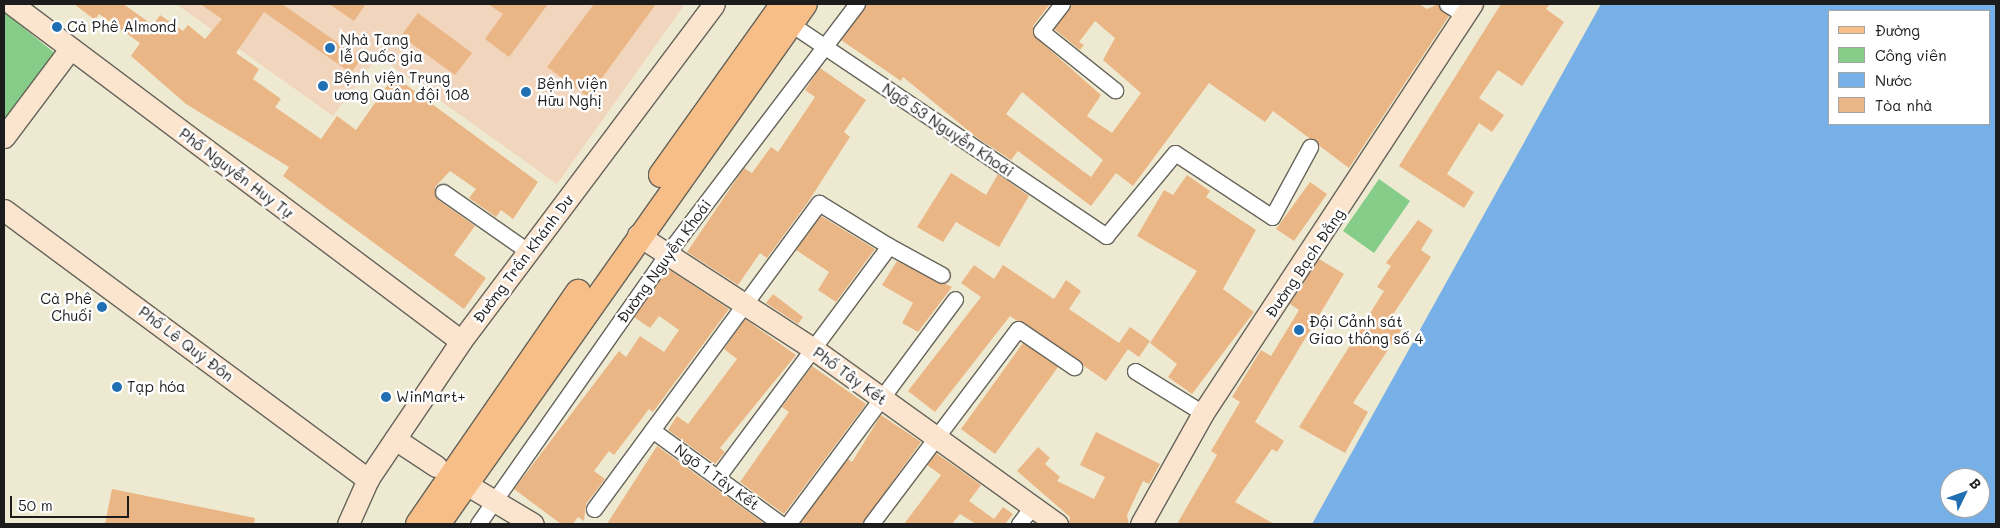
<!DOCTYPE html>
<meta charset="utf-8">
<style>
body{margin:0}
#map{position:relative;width:2000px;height:528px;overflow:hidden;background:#eeead1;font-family:Mali,sans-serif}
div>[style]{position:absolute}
.built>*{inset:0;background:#f1d5bd}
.green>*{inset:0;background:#85cd88}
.water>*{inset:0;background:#76b0e6}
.building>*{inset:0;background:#ebb685}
.roads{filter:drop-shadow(1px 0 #66645b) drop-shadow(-1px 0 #66645b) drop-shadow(0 1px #66645b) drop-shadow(0 -1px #66645b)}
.street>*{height:15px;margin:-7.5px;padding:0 7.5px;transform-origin:7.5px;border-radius:7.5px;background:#fff}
.secondary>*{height:21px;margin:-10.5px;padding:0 10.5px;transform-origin:10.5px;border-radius:10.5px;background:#fce5cf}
.primary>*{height:24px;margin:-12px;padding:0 12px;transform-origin:12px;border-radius:12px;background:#f7be88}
.dots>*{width:14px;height:14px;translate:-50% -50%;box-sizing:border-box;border:2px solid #fff;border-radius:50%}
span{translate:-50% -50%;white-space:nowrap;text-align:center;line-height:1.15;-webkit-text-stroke:5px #fff;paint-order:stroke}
.poi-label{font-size:15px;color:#1c1c1c}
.left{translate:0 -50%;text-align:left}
.right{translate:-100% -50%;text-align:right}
.street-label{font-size:15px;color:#1c1c1c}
.frame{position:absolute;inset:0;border:5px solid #1c1c1c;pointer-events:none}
.legend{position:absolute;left:1828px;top:10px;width:162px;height:115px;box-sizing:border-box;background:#fff;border:1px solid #a4a4a4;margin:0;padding:6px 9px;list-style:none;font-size:15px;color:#1c1c1c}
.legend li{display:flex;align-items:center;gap:10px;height:25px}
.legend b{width:25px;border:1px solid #a4a4a4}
.north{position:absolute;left:1940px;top:468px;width:50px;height:50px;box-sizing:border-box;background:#fff;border:1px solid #a4a4a4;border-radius:50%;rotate:48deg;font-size:14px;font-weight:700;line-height:20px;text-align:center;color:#1c1c1c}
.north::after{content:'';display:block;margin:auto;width:18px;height:22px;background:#1f6fb2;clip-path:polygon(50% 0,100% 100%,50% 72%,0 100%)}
.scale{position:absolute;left:10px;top:496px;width:119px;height:22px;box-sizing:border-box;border:2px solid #1c1c1c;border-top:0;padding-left:6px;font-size:15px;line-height:18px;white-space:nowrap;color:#1c1c1c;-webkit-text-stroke:4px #fff;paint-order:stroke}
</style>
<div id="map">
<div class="built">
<div style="clip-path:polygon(176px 4px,685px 4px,557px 184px,378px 56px,333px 116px)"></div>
</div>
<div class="green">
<div style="clip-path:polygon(4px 12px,56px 54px,4px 126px)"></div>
<div style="clip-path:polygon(1379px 179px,1410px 201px,1374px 253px,1343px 231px)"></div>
</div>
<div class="water">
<div style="clip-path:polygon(evenodd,1601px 4px,1996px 4px,1996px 524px,1312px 524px,1601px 4px,1829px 11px,1989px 11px,1989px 124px,1829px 124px,1829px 11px,1601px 4px,1950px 478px,1980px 478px,1980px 508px,1950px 508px,1950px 478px)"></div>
</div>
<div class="building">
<div style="clip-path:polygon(74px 4px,123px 4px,153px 25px,160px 15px,183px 31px,188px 25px,205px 39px,222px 19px,200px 4px,282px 4px,361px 59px,351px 73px,264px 12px,236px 53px,259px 69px,253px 79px,281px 99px,275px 107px,321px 139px,337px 116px,356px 130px,394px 76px,538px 182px,513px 219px,501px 210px,496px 217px,469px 198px,476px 189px,450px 171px,435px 187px,437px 199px,475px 226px,454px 255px,486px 278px,464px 309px,283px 176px,289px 167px,186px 104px,131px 56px,140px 43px,99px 14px,95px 20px)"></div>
<div style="clip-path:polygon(329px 4px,366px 4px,354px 21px)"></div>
<div style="clip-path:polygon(488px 4px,548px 4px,509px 57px,485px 39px,503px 14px)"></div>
<div style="clip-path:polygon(594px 4px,656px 4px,588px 97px,547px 67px)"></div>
<div style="clip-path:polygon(evenodd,866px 4px,1050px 4px,1033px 26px,1033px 35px,1101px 95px,1087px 116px,1112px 133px,1141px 93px,1103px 60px,1115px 38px,1095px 21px,1079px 42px,1084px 45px,1080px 50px,1054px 29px,1071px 4px,1419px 4px,1427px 9px,1438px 4px,1449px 16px,1349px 168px,1273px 111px,1265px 122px,1209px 83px,1133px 186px,1116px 173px,1091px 206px,1018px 151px,1011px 160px,976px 137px,903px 77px,901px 81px,841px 40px,866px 4px,1022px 92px,1103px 160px,1091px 177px,1006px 114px,1022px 92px)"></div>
<div style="clip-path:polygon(1501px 4px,1550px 4px,1546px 9px,1564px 22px,1522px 86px,1498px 70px,1479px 98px,1504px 115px,1492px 132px,1479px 123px,1447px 174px,1474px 192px,1464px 208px,1399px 166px)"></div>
<div style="clip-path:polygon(418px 13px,472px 53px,455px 75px,401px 36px)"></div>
<div style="clip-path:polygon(820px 68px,866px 100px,844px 132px,850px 137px,808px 202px,767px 258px,760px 253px,738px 285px,687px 252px,744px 168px,752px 173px,771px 147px,778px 152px,815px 97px,805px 90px)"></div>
<div style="clip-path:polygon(951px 173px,986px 195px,998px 174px,1029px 196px,999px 247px,956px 222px,943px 242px,917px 227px)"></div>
<div style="clip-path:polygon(1187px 175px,1210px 191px,1206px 197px,1256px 230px,1223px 289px,1254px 312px,1192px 394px,1168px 377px,1177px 364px,1150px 343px,1197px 271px,1137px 236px,1164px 190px,1173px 195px)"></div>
<div style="clip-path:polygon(1310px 182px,1327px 194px,1294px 241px,1276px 229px)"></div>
<div style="clip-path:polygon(821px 216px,875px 249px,836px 302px,818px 290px,829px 272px,796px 250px)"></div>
<div style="clip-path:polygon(1418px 220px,1433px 230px,1421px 250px,1431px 257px,1392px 316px,1405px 324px,1353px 403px,1368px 412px,1345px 453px,1299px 427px,1384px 291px,1377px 287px,1391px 266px,1386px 263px)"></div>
<div style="clip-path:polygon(1319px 259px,1344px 274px,1255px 422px,1284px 441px,1277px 452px,1272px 449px,1235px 502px,1274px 524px,1177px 524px,1217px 455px,1211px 451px,1240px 402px,1232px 397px,1261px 350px,1271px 356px,1299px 310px,1290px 304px)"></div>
<div style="clip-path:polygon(897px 261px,952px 287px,918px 332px,902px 323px,913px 303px,882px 285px)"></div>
<div style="clip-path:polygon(974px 265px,994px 279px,1003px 265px,1054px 299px,1066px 280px,1081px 291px,1069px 309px,1128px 349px,1106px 381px,1010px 316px,935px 412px,908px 391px,981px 297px,961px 283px)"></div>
<div style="clip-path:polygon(668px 269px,729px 309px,653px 412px,649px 409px,614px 455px,609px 451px,594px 471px,605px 479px,586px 504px,584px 521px,578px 517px,573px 524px,561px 524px,514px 489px,619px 351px,626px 357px,640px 336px,664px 352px,679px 330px,659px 316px,650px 328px,634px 317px)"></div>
<div style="clip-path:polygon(773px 294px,803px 317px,798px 324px,766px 303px)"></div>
<div style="clip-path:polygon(745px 319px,796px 355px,720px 448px,725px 452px,715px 464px,668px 430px,677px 416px,688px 424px,737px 359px,724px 349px)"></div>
<div style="clip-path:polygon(1130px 327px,1150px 341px,1139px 357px,1119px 343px)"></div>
<div style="clip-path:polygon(1023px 343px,1058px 367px,995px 454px,961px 429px)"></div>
<div style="clip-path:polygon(812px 366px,866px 404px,784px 514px,740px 482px,789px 412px,782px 407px)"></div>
<div style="clip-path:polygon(881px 415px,921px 442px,862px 524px,799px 524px,848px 459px,852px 462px)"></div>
<div style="clip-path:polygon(1096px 432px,1160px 464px,1149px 484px,1143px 481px,1127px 515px,1129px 524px,1069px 524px,1070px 517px,1017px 471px,1038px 447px,1050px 458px,1045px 464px,1060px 477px,1057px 481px,1094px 499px,1105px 477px,1080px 465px)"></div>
<div style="clip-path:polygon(657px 446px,765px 524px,607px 524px)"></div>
<div style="clip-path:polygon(936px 453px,981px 485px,969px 501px,994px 519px,1003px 507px,1013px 514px,1005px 524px,976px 524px,960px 514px,952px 524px,904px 524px,941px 475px,927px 465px)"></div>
<div style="clip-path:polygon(112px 489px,255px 518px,254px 524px,105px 524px)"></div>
</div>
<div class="roads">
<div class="street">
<div style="left:1062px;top:4px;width:34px;rotate:128deg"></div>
<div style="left:1041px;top:31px;width:95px;rotate:38.6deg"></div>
<div style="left:1447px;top:4px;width:22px;rotate:32deg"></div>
<div style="left:791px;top:24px;width:380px;rotate:33.9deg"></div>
<div style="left:1106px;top:236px;width:108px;rotate:-50.3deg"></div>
<div style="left:1175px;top:153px;width:116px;rotate:33.4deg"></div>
<div style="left:1272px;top:217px;width:80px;rotate:-61.5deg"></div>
<div style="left:443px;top:192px;width:105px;rotate:34.9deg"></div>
<div style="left:889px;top:246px;width:60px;rotate:28.7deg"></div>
<div style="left:1135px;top:371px;width:80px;rotate:31.7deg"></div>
<div style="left:652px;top:430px;width:160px;rotate:36.1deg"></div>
<div style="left:594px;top:509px;width:380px;rotate:-53.7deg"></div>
<div style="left:819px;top:203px;width:82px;rotate:31.6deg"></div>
<div style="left:889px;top:246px;width:287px;rotate:126.6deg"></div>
<div style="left:478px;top:524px;width:330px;rotate:-55deg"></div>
<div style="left:667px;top:254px;width:314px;rotate:-52.8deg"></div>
<div style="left:788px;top:524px;width:280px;rotate:-53.4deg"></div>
<div style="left:871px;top:524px;width:244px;rotate:-53deg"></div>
<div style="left:1018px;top:329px;width:68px;rotate:34.2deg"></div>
<div style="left:1019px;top:524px;width:20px;rotate:-53deg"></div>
</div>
<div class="secondary">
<div style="left:12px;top:4px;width:561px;rotate:36.89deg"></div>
<div style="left:4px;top:137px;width:110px;rotate:-53.1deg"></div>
<div style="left:4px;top:210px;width:453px;rotate:36.5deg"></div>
<div style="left:638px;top:235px;width:207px;rotate:33deg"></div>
<div style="left:812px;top:348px;width:302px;rotate:35.7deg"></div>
<div style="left:395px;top:439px;width:49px;rotate:33.4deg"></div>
<div style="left:476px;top:490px;width:66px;rotate:30.8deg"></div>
<div style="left:348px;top:524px;width:49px;rotate:-66deg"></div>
<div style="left:368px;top:479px;width:166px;rotate:-56deg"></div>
<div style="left:461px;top:341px;width:421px;rotate:-53.1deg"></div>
<div style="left:1141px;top:524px;width:127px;rotate:-60.8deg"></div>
<div style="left:1203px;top:413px;width:490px;rotate:-56.7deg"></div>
</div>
<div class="primary">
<div style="left:661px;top:175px;width:210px;rotate:-54.5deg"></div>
<div style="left:418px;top:524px;width:282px;rotate:-55.4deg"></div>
<div style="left:438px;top:524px;width:636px;rotate:-54.79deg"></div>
</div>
</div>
<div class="dots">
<div style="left:57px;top:27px;background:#1f6fb2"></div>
<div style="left:330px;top:48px;background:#1f6fb2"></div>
<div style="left:323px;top:86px;background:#1f6fb2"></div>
<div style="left:526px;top:92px;background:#1f6fb2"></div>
<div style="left:102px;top:307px;background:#1f6fb2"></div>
<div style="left:1299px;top:330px;background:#1f6fb2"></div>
<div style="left:117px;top:387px;background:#1f6fb2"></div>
<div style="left:386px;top:397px;background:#1f6fb2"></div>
</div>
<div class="poi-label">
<span class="left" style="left:67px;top:27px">Cà Phê Almond</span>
<span class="left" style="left:340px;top:48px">Nhà Tang<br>lễ Quốc gia</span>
<span class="left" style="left:334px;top:86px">Bệnh viện Trung<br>ương Quân đội 108</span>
<span class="left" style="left:537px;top:92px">Bệnh viện<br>Hữu Nghị</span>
<span class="right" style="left:92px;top:307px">Cà Phê<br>Chuối</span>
<span class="left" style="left:1309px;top:330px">Đội Cảnh sát<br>Giao thông số 4</span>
<span class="left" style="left:127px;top:387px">Tạp hóa</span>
<span class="left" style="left:396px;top:397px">WinMart+</span>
</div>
<div class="street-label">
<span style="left:948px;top:130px;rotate:34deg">Ngõ 53 Nguyễn Khoái</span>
<span style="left:236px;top:173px;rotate:37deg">Phố Nguyễn Huy Tự</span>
<span style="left:523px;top:259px;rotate:-53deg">Đường Trần Khánh Dư</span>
<span style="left:664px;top:261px;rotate:-54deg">Đường Nguyễn Khoái</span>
<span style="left:1305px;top:263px;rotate:-56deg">Đường Bạch Đằng</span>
<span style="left:186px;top:344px;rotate:37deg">Phố Lê Quý Đôn</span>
<span style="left:850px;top:376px;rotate:36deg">Phố Tây Kết</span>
<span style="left:717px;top:477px;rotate:36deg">Ngõ 1 Tây Kết</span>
</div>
<div class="frame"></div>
<ul class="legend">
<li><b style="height:6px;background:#f7be88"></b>Đường</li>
<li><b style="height:14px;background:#85cd88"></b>Công viên</li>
<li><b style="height:14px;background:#76b0e6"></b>Nước</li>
<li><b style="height:14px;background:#ebb685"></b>Tòa nhà</li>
</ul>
<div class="north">B</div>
<div class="scale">50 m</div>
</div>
